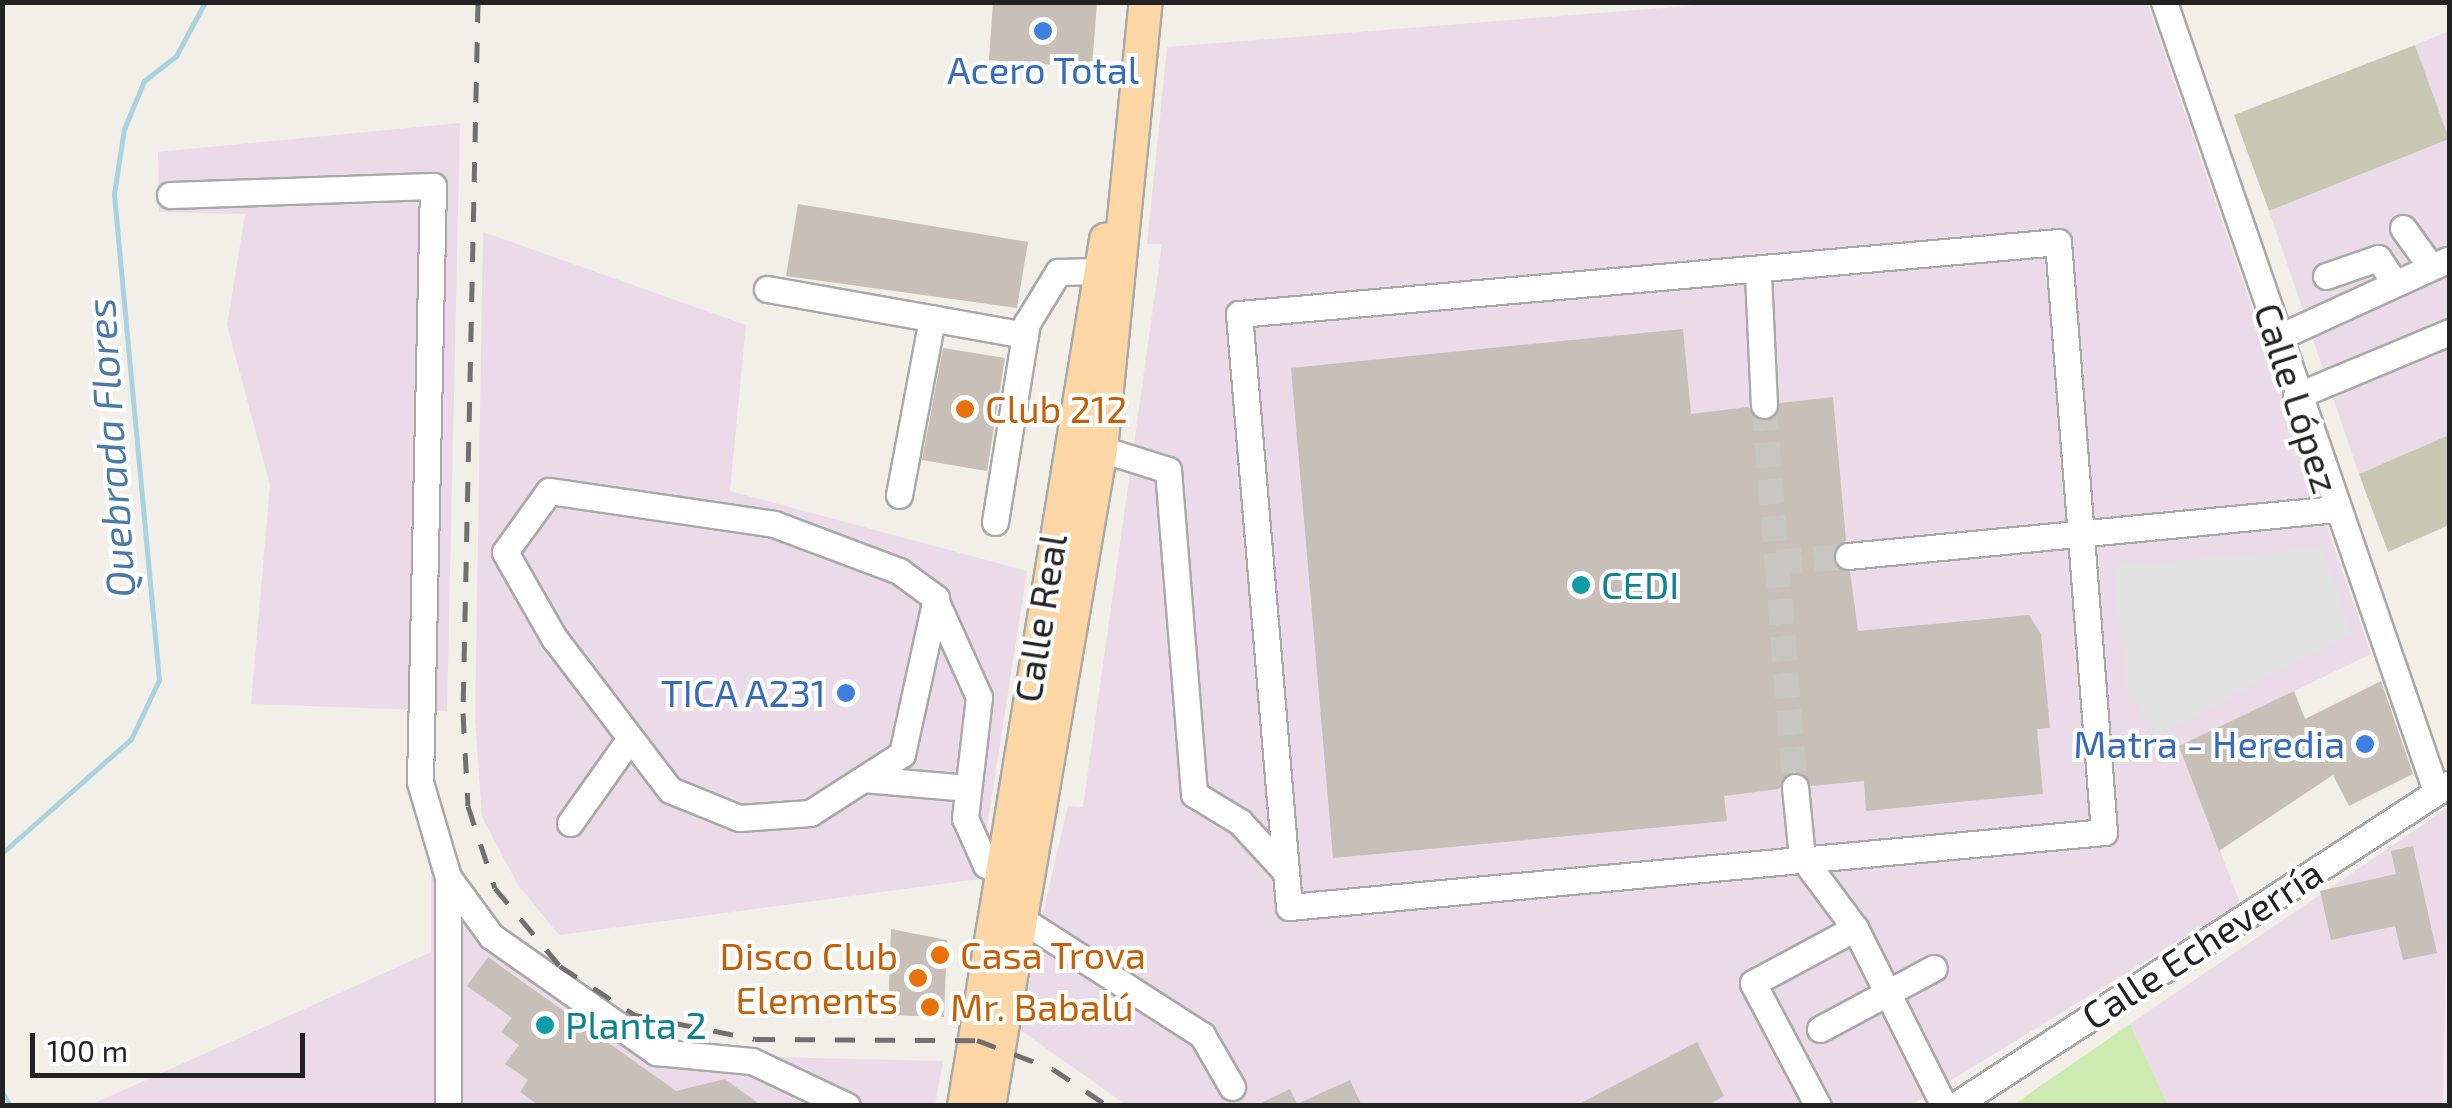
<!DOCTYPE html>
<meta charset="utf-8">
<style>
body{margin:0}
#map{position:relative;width:2452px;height:1108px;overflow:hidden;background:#f2efe9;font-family:"Exo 2",sans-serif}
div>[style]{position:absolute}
.industrial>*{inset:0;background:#ebdbe8}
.construction>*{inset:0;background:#c7c7b4}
.grass>*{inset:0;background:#cdebb0}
.parking>*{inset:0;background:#e2e2e2}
.stream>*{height:5px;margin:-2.5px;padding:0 2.5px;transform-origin:2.5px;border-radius:2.5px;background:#aad3df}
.building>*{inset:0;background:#c7bfb8}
.minor-tunnel>*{height:25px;margin-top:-12.5px;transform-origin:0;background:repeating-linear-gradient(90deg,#c8c6c1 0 25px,transparent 0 37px)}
.roads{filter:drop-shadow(2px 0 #a9a9a9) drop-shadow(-2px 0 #a9a9a9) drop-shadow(0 2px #a9a9a9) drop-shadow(0 -2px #a9a9a9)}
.minor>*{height:25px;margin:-12.5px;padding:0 12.5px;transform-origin:12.5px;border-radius:12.5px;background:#fff}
.major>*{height:32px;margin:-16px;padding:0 16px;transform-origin:16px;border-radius:16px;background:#fcd6a4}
.rail>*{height:5px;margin-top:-2.5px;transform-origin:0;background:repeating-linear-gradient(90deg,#707070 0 20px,transparent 0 40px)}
.dots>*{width:28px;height:28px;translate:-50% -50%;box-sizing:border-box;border:5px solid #fff;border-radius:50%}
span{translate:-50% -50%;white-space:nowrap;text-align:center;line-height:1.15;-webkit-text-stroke:8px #fff;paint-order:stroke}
.shop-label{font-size:38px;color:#366cbe}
.right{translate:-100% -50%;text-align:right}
.street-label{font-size:38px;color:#222}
.food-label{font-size:38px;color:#c56008}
.left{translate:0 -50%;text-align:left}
.culture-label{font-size:38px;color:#0d838f}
.water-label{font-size:40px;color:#4a7aab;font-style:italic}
.frame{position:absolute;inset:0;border:5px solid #222;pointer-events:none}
.scale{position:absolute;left:30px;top:1033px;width:275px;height:45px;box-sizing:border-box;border:5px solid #222;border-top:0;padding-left:12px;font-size:30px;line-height:35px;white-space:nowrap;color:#222;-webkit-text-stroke:8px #fff;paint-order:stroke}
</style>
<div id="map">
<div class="industrial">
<div style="clip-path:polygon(1725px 3px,2147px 3px,2371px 654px,2180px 746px,2240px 903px,1911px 1105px,1126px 1105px,1016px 1027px,1068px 806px,1083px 807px,1162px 244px,1147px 244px,1167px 47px)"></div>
<div style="clip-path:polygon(2449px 31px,2449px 435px,2359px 474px,2269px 211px,2448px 139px,2415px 45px)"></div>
<div style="clip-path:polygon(460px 123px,447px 711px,251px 704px,270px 485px,227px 325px,245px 214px,159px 212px,158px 152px)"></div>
<div style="clip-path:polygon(483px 232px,746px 325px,730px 491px,1027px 571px,979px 879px,559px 935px,518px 885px,482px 817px,475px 719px)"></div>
<div style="clip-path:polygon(2449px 807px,2443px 1105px,2168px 1105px,2130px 1024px)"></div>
<div style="clip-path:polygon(431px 841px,450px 848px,489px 921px,606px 1017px,693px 1055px,943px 1061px,935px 1105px,88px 1106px,431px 952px)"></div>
</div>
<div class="construction">
<div style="clip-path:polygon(2415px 45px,2449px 139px,2269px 211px,2234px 115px)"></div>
<div style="clip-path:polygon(2449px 435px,2449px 525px,2388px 552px,2359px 474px)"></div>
</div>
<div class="grass">
<div style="clip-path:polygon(2130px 1024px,2168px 1105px,2013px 1105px)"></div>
</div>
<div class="parking">
<div style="clip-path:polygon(2321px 547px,2351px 634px,2158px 735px,2126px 688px,2113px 567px)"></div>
</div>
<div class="stream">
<div style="left:2px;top:853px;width:172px;rotate:-41.5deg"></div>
<div style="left:131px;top:739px;width:65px;rotate:-64.6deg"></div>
<div style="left:159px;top:680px;width:488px;rotate:-95.3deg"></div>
<div style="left:114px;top:194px;width:66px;rotate:-81.3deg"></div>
<div style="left:124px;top:129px;width:52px;rotate:-67.4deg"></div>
<div style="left:144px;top:81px;width:41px;rotate:-38deg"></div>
<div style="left:176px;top:56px;width:61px;rotate:-61.8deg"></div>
<div style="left:2px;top:1092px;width:16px;rotate:60deg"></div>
</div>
<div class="building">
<div style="clip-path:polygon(993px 2px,1097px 2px,1092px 68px,989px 60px)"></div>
<div style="clip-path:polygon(798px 204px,1028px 242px,1017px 308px,786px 276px)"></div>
<div style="clip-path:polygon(1683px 329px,1691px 414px,1748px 407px,1766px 421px,1780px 403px,1833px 397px,1846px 540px,1832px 559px,1850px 572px,1858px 631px,2029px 615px,2041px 634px,2050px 728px,2037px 729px,2043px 794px,1866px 811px,1864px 781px,1811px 786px,1794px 771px,1779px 789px,1724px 796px,1727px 821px,1333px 858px,1291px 368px)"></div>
<div style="clip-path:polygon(943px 348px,1005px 358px,987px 471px,922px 460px)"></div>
<div style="clip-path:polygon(2381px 681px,2413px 774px,2349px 806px,2333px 775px,2219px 851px,2179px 746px,2294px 691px,2305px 719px)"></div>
<div style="clip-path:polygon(2413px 846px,2437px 953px,2403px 960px,2395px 926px,2331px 940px,2320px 891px,2396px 874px,2391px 851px)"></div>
<div style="clip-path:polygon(891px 929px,947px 940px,944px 1017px,888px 1015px)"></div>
<div style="clip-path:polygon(488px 957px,676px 1091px,725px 1079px,762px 1106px,540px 1106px,520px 1092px,528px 1080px,505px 1064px,519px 1045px,501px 1032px,512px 1018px,467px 986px)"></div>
<div style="clip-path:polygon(1697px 1042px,1724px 1096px,1706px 1106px,1575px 1106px)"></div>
<div style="clip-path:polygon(1350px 1080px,1362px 1106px,1255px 1106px,1290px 1089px,1297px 1104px)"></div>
</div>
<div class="minor-tunnel">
<div style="left:1764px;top:405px;width:158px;rotate:85.3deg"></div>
<div style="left:1777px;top:562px;width:71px;rotate:-4.8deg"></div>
<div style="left:1777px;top:562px;width:226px;rotate:85.4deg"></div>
</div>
<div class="roads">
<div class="minor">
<div style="left:2164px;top:2px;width:835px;rotate:70.98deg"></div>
<div style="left:170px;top:195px;width:263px;rotate:-2deg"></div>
<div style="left:433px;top:186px;width:596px;rotate:91.25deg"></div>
<div style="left:420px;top:782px;width:99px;rotate:73.6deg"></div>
<div style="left:2403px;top:228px;width:48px;rotate:54.3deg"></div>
<div style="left:2058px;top:242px;width:592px;rotate:85.54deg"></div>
<div style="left:2104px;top:832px;width:818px;rotate:174.74deg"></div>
<div style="left:1289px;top:907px;width:595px;rotate:-94.82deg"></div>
<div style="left:1239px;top:314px;width:822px;rotate:-5.02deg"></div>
<div style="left:1758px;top:274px;width:131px;rotate:87.4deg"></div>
<div style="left:2326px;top:276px;width:55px;rotate:-19.1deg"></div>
<div style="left:2378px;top:258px;width:30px;rotate:56deg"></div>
<div style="left:767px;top:289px;width:262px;rotate:10.1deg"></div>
<div style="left:2277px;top:338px;width:187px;rotate:-24.6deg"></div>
<div style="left:2296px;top:396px;width:167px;rotate:-22.6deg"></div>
<div style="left:1101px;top:449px;width:70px;rotate:17.4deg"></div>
<div style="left:1168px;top:470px;width:325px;rotate:85.4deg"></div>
<div style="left:1194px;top:794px;width:54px;rotate:31.3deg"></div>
<div style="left:1240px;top:822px;width:68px;rotate:47.4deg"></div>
<div style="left:549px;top:491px;width:227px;rotate:8.3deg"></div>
<div style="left:774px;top:524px;width:134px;rotate:20.6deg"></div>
<div style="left:899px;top:571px;width:46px;rotate:36.1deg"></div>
<div style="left:936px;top:598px;width:160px;rotate:102.3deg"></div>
<div style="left:902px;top:754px;width:109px;rotate:147.3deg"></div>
<div style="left:810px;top:813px;width:71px;rotate:176deg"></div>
<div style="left:739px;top:818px;width:74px;rotate:-157.9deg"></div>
<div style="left:670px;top:790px;width:191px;rotate:-127.3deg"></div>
<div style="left:554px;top:638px;width:99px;rotate:-119.7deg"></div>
<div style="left:505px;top:552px;width:75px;rotate:-54.2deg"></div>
<div style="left:899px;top:495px;width:180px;rotate:-79.4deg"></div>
<div style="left:995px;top:522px;width:202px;rotate:-80.9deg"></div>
<div style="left:1027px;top:323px;width:60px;rotate:-58.7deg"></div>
<div style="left:1058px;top:272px;width:41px;rotate:-1.4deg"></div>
<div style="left:1848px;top:556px;width:488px;rotate:-5.5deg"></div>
<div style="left:937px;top:604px;width:102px;rotate:65.7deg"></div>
<div style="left:979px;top:697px;width:122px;rotate:96.6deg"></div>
<div style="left:965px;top:818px;width:51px;rotate:65.9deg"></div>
<div style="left:986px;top:865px;width:15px;rotate:20deg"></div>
<div style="left:864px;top:779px;width:104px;rotate:4.9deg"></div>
<div style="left:1795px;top:787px;width:70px;rotate:84.3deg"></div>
<div style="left:1802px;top:857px;width:89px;rotate:53.3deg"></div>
<div style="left:1855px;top:928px;width:199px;rotate:63.4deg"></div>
<div style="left:570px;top:823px;width:100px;rotate:-54.7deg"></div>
<div style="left:1018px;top:917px;width:219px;rotate:32.7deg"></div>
<div style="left:1202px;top:1035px;width:60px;rotate:60deg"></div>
<div style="left:1820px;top:1029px;width:129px;rotate:-28.2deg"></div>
<div style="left:448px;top:1106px;width:229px;rotate:-90deg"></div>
<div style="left:448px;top:877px;width:73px;rotate:53.9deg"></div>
<div style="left:491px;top:936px;width:202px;rotate:35.1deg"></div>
<div style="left:656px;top:1052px;width:96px;rotate:5.4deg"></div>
<div style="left:752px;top:1061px;width:105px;rotate:25.3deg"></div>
<div style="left:1818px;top:1106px;width:139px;rotate:-117.9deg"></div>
<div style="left:1753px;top:983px;width:116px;rotate:-28.3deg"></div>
<div style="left:1954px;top:1106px;width:591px;rotate:-33.04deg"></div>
</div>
<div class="major">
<div style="left:964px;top:1106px;width:878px;rotate:-80.69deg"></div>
<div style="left:989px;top:1106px;width:666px;rotate:-80.33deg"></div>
<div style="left:1101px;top:449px;width:449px;rotate:-84.3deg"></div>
</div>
</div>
<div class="rail">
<div style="left:478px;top:2px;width:711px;rotate:91.21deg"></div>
<div style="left:463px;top:713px;width:93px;rotate:86.9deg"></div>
<div style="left:468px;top:806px;width:86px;rotate:71.8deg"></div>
<div style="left:495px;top:888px;width:102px;rotate:50.2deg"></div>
<div style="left:560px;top:966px;width:90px;rotate:33.2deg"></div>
<div style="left:635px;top:1015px;width:122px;rotate:11.3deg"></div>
<div style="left:755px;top:1039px;width:222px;rotate:0.3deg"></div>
<div style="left:977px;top:1040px;width:81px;rotate:20.9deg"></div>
<div style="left:1053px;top:1069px;width:66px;rotate:33.9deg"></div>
</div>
<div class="dots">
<div style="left:1043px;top:31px;background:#3f7fe0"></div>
<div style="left:965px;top:409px;background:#e8710a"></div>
<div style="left:1581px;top:585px;background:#0f9aa8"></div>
<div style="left:846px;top:693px;background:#3f7fe0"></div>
<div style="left:2365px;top:744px;background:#3f7fe0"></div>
<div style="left:940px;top:955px;background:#e8710a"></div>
<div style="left:918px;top:978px;background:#e8710a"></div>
<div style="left:930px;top:1007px;background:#e8710a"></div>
<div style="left:545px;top:1025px;background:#0f9aa8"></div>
</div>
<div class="shop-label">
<span style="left:1043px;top:70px">Acero Total</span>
<span class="right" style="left:826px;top:693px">TICA A231</span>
<span class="right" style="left:2345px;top:744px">Matra - Heredia</span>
</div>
<div class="street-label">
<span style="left:2297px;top:398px;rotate:72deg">Calle López</span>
<span style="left:1040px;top:618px;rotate:-81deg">Calle Real</span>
<span style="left:2202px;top:944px;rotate:-33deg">Calle Echeverría</span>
</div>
<div class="food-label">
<span class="left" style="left:985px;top:409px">Club 212</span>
<span class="left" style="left:960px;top:955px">Casa Trova</span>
<span class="right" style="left:898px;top:978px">Disco Club<br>Elements</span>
<span class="left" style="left:950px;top:1007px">Mr. Babalú</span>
</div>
<div class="culture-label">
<span class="left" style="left:1601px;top:585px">CEDI</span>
<span class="left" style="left:565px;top:1025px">Planta 2</span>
</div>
<div class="water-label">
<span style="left:109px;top:448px;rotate:-94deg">Quebrada Flores</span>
</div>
<div class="frame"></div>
<div class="scale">100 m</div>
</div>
